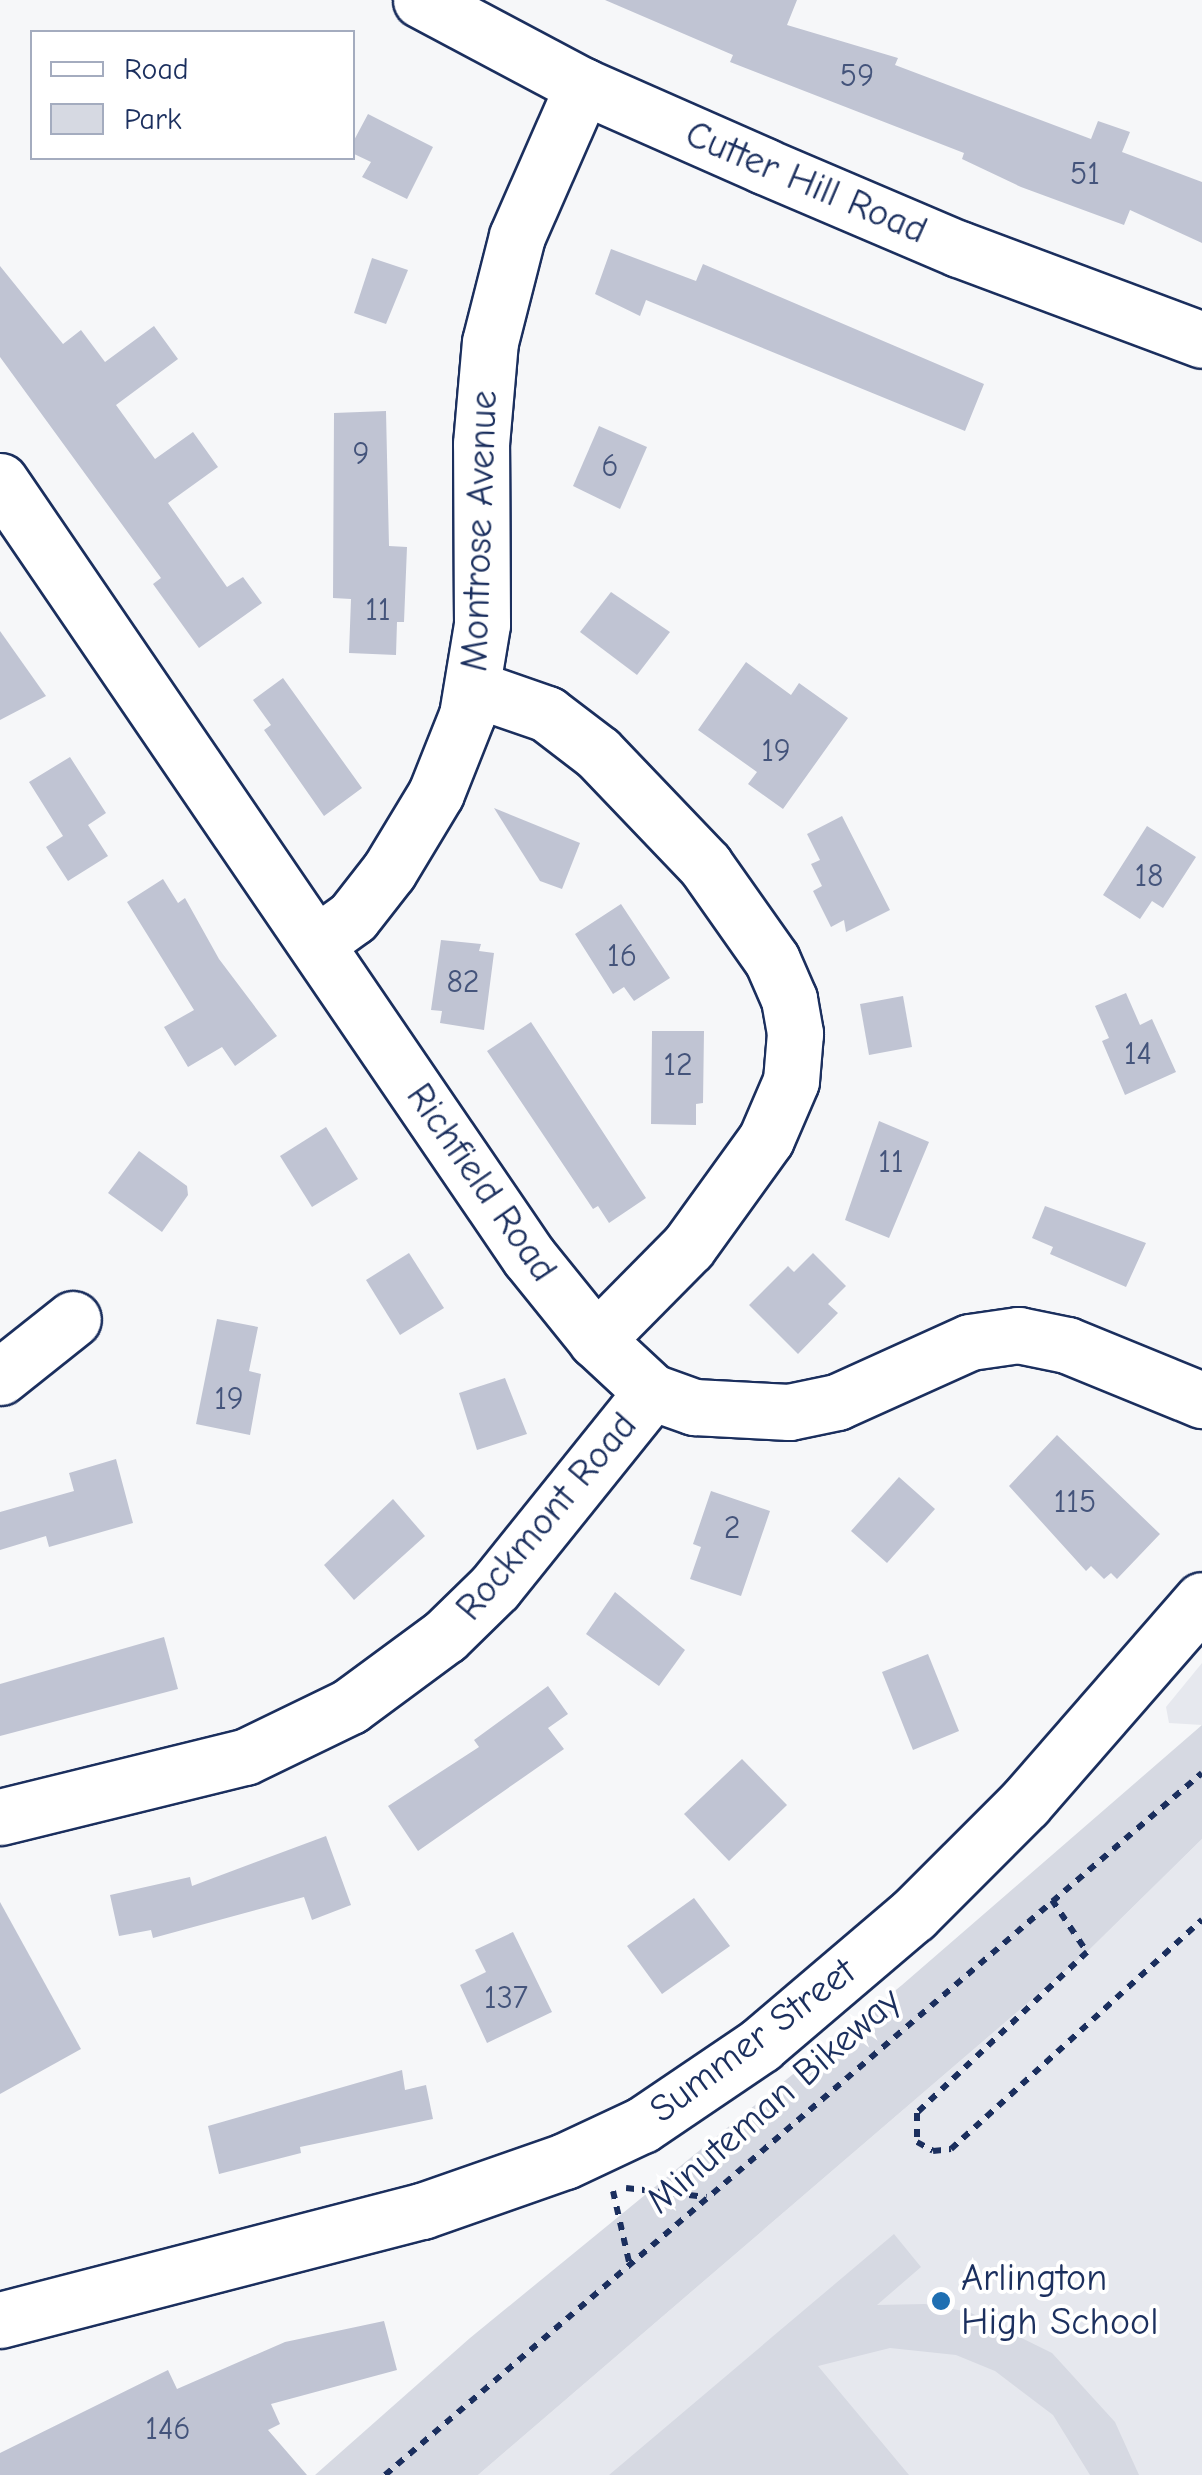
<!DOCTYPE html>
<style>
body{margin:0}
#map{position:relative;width:1202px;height:2475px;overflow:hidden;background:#f6f7f9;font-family:"Comic Neue",sans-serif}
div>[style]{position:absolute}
.built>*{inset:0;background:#e6e8ee}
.green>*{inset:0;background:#d6d9e2}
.building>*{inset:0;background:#c0c4d3}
.path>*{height:6px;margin-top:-3px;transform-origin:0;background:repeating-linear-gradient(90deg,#1b2f5e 0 8px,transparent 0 16px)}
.roads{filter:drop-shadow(2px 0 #1b2f5e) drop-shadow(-2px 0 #1b2f5e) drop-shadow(0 2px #1b2f5e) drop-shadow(0 -2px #1b2f5e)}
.minor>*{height:55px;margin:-27.5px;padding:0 27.5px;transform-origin:27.5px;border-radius:27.5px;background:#fff}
.major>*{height:55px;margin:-27.5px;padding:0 27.5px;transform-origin:27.5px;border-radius:27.5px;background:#fff}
.dots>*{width:28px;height:28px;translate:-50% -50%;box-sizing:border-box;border:5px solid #fff;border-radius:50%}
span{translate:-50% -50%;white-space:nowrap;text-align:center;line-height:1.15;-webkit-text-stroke:8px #fff;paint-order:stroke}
.number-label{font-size:32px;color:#44547b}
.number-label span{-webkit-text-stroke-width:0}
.street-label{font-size:38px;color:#1b2f5e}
.poi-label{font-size:38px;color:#1b2f5e}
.left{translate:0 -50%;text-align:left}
.legend{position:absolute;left:30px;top:30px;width:325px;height:130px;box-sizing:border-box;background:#fff;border:2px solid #a4acbf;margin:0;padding:12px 18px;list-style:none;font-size:30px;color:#1b2f5e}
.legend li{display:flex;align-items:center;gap:20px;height:50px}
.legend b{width:50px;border:2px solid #a4acbf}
</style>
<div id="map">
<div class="built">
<div style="clip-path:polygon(1202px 1663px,1202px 1725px,1169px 1723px,1166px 1707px)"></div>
<div style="clip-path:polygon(1202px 1839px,1202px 2475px,478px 2475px,1087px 1952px)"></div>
</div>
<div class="green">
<div style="clip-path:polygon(1202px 1725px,1202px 1839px,1087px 1952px,478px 2475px,315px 2475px,470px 2338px,902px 1985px)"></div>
<div style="clip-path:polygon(894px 2234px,921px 2267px,877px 2305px,925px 2304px,969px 2312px,1052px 2353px,1115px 2422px,1139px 2475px,1090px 2475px,1053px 2415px,995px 2371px,956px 2355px,890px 2348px,818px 2366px,909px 2475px,609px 2475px)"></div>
</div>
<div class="building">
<div style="clip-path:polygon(605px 0,797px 0,787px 25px,898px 58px,895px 65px,1091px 139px,1098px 121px,1130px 132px,1122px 152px,1202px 182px,1202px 243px,1130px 210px,1124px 225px,1021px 187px,962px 159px,964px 153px,730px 62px,733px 55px)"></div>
<div style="clip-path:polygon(368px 114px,433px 147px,407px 199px,362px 177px,371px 162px,352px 153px,352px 144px)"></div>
<div style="clip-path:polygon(611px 249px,696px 281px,703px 264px,984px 384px,965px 431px,646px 300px,640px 316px,595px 294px)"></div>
<div style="clip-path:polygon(372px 258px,408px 270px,386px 324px,354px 313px)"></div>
<div style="clip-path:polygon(0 266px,63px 344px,81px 330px,105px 362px,154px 326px,178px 359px,116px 405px,155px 459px,193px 432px,218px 467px,168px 503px,227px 587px,243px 577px,262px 603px,199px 648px,153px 584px,161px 578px,0 357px)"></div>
<div style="clip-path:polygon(386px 411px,389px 546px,407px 547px,404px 622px,397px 622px,396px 655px,349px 653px,351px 599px,333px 598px,334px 413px)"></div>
<div style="clip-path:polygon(599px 426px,647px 447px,620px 509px,573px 486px)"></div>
<div style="clip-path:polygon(611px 592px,670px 632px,637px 675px,580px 632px)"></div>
<div style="clip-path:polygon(0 631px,46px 696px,0 720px)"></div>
<div style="clip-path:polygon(746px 662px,791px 695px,799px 683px,848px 718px,783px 809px,748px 784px,757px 772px,698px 730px)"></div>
<div style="clip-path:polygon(283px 678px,362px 788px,324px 816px,264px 730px,271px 725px,253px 700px)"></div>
<div style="clip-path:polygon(70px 757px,106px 813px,88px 825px,108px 856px,68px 881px,46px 847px,63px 836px,29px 782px)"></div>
<div style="clip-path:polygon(494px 808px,580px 843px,562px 889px,540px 881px)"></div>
<div style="clip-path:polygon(842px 816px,890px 910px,846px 932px,844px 920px,831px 927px,813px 891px,822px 886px,811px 864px,820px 860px,807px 834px)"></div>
<div style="clip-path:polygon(1147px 826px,1196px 857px,1163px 908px,1152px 901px,1140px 919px,1103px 895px)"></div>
<div style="clip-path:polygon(163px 879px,178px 903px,185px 898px,219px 959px,277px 1036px,235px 1066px,222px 1047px,188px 1067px,164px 1027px,194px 1010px,127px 902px)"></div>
<div style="clip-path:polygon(621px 904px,670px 978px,634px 1001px,624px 987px,613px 994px,575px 934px)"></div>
<div style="clip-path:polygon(441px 940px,481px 944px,479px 951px,494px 953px,484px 1030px,440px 1023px,442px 1011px,431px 1010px)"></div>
<div style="clip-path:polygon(1126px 993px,1140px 1025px,1152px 1019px,1176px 1072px,1125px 1095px,1102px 1041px,1109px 1038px,1095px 1006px)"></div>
<div style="clip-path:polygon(903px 996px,912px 1047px,869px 1055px,860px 1004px)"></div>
<div style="clip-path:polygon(531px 1022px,646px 1198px,609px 1223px,598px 1206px,593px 1209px,487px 1051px)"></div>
<div style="clip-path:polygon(652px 1031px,704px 1031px,703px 1103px,696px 1104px,696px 1125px,651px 1124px)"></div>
<div style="clip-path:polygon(879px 1121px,929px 1142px,889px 1238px,845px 1220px)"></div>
<div style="clip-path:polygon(326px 1127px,358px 1179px,312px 1207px,280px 1156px)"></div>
<div style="clip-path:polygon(139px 1151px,187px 1186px,188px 1195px,162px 1232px,108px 1193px)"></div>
<div style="clip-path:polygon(1045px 1206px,1146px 1243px,1126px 1287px,1050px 1254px,1053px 1247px,1032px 1238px)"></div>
<div style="clip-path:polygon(409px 1253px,444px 1308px,400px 1335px,366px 1280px)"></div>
<div style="clip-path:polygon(813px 1253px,846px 1286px,828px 1304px,838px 1313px,798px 1354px,749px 1305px,788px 1266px,794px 1272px)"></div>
<div style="clip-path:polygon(217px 1319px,258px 1327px,249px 1371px,261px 1374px,250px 1435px,196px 1424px)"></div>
<div style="clip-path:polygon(505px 1378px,527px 1434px,477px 1450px,459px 1393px)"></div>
<div style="clip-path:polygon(1057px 1435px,1160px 1534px,1117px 1579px,1111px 1573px,1104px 1579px,1091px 1566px,1086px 1571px,1009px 1486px)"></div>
<div style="clip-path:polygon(116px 1459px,133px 1523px,49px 1547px,46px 1536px,0 1550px,0 1512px,74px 1491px,69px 1473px)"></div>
<div style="clip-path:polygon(899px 1477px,935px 1509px,887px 1563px,851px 1531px)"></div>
<div style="clip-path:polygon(711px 1491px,770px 1511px,741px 1596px,690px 1579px,701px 1547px,693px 1544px)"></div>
<div style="clip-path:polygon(393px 1499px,425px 1536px,354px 1600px,324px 1565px)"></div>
<div style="clip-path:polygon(615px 1592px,685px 1650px,659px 1686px,586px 1634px)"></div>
<div style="clip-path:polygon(164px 1637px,178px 1689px,0 1736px,0 1684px)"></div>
<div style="clip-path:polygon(928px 1654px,959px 1731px,913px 1750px,882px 1672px)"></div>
<div style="clip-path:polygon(548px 1686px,568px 1714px,548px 1728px,564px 1749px,418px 1851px,388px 1806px,479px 1747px,474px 1740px)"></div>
<div style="clip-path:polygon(742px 1759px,787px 1805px,729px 1861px,684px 1814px)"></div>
<div style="clip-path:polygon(326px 1836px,351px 1905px,312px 1920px,304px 1897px,153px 1938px,151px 1930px,119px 1936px,110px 1895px,190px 1877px,192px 1886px)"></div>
<div style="clip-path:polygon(694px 1898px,730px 1946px,662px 1994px,627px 1946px)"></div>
<div style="clip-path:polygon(0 1902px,81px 2049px,0 2094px)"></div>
<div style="clip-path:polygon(513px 1932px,552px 2012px,487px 2043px,460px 1985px,486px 1972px,475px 1950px)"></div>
<div style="clip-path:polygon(402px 2070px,405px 2090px,426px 2085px,433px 2119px,300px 2147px,301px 2153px,219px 2174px,208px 2126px)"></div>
<div style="clip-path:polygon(384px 2321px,397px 2370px,271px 2404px,280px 2424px,268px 2430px,307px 2475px,0 2475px,0 2453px,168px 2370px,177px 2389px,285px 2342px)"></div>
</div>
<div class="path">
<div style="left:1052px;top:1900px;width:63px;rotate:56.1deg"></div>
<div style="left:1087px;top:1952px;width:234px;rotate:136.6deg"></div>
<div style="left:917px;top:2113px;width:29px;rotate:90deg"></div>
<div style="left:917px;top:2142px;width:18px;rotate:29deg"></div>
<div style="left:933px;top:2151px;width:18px;rotate:-6deg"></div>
<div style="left:951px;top:2149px;width:340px;rotate:-42.4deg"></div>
<div style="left:626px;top:2188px;width:81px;rotate:6.4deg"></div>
<div style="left:613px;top:2191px;width:73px;rotate:77.3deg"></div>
<div style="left:385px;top:2475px;width:1077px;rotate:-40.67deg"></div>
</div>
<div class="roads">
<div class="minor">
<div style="left:421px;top:0;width:183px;rotate:28deg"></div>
<div style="left:583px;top:86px;width:198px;rotate:23.8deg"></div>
<div style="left:764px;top:166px;width:212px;rotate:23.1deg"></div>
<div style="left:959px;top:249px;width:259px;rotate:20.5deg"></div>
<div style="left:0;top:481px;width:939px;rotate:55.72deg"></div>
<div style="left:529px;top:1257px;width:107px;rotate:51.1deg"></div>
<div style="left:596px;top:1340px;width:76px;rotate:42.9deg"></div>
<div style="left:652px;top:1392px;width:45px;rotate:19.7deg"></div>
<div style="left:694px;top:1407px;width:95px;rotate:3deg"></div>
<div style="left:789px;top:1412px;width:49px;rotate:-11.8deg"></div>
<div style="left:837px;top:1402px;width:146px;rotate:-24.3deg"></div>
<div style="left:970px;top:1342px;width:49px;rotate:-8.3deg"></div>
<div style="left:1018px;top:1335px;width:50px;rotate:11.5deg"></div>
<div style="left:1067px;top:1345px;width:146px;rotate:22.2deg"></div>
<div style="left:475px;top:689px;width:76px;rotate:19.1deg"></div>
<div style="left:547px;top:714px;width:64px;rotate:37.4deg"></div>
<div style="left:598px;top:753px;width:155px;rotate:46.3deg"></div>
<div style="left:705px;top:865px;width:116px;rotate:54.8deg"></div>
<div style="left:772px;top:960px;width:43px;rotate:66.4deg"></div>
<div style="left:789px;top:999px;width:35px;rotate:80deg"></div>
<div style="left:795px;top:1033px;width:48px;rotate:94.8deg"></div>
<div style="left:791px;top:1081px;width:63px;rotate:113.3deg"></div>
<div style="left:766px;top:1139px;width:133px;rotate:125.8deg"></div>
<div style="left:688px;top:1247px;width:131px;rotate:134.7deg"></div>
<div style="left:317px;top:943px;width:44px;rotate:-35.8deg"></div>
<div style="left:353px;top:917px;width:58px;rotate:-52deg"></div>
<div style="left:389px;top:871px;width:91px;rotate:-58.9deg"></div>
<div style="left:436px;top:793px;width:84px;rotate:-68.3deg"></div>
<div style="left:467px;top:715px;width:92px;rotate:-80.6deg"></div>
<div style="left:482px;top:624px;width:180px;rotate:-90.3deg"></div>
<div style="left:481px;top:444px;width:102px;rotate:-85deg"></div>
<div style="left:490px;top:342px;width:109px;rotate:-75.7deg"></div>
<div style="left:517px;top:236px;width:164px;rotate:-66.3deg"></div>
<div style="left:0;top:1377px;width:93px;rotate:-38.5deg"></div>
<div style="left:0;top:1817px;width:252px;rotate:-13.8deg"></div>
<div style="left:245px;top:1757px;width:117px;rotate:-25.9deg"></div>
<div style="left:350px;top:1706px;width:118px;rotate:-36.4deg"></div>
<div style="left:445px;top:1636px;width:70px;rotate:-44.4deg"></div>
<div style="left:495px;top:1587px;width:250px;rotate:-51.2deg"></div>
</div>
<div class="major">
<div style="left:0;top:2320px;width:436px;rotate:-14.5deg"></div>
<div style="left:422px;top:2211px;width:151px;rotate:-19.3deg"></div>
<div style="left:565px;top:2161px;width:85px;rotate:-25.1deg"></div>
<div style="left:642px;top:2125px;width:143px;rotate:-34.1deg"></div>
<div style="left:760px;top:2045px;width:201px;rotate:-40.4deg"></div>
<div style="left:913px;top:1915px;width:158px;rotate:-45deg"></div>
<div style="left:1025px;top:1803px;width:269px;rotate:-48.9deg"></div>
</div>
</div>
<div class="dots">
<div style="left:941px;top:2301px;background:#1f6fb2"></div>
</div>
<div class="number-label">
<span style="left:857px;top:76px">59</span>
<span style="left:1085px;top:174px">51</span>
<span style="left:361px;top:454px">9</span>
<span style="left:610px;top:466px">6</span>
<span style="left:378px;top:610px">11</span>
<span style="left:776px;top:751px">19</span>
<span style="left:1149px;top:876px">18</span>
<span style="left:622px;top:956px">16</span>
<span style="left:463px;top:982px">82</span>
<span style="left:1138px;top:1054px">14</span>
<span style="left:678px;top:1065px">12</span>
<span style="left:891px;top:1162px">11</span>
<span style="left:229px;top:1399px">19</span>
<span style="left:1075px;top:1502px">115</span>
<span style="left:732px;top:1528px">2</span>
<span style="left:506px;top:1998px">137</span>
<span style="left:168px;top:2429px">146</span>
</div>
<div class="street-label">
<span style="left:806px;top:183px;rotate:23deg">Cutter Hill Road</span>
<span style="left:480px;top:531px;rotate:-88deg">Montrose Avenue</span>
<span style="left:481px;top:1183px;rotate:55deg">Richfield Road</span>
<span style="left:547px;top:1517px;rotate:-50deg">Rockmont Road</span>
<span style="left:753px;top:2041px;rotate:-37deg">Summer Street</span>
<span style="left:774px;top:2101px;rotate:-41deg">Minuteman Bikeway</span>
</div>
<div class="poi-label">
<span class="left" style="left:961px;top:2301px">Arlington<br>High School</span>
</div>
<ul class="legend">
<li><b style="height:12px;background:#fff"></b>Road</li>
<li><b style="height:28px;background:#d6d9e2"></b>Park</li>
</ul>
</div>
